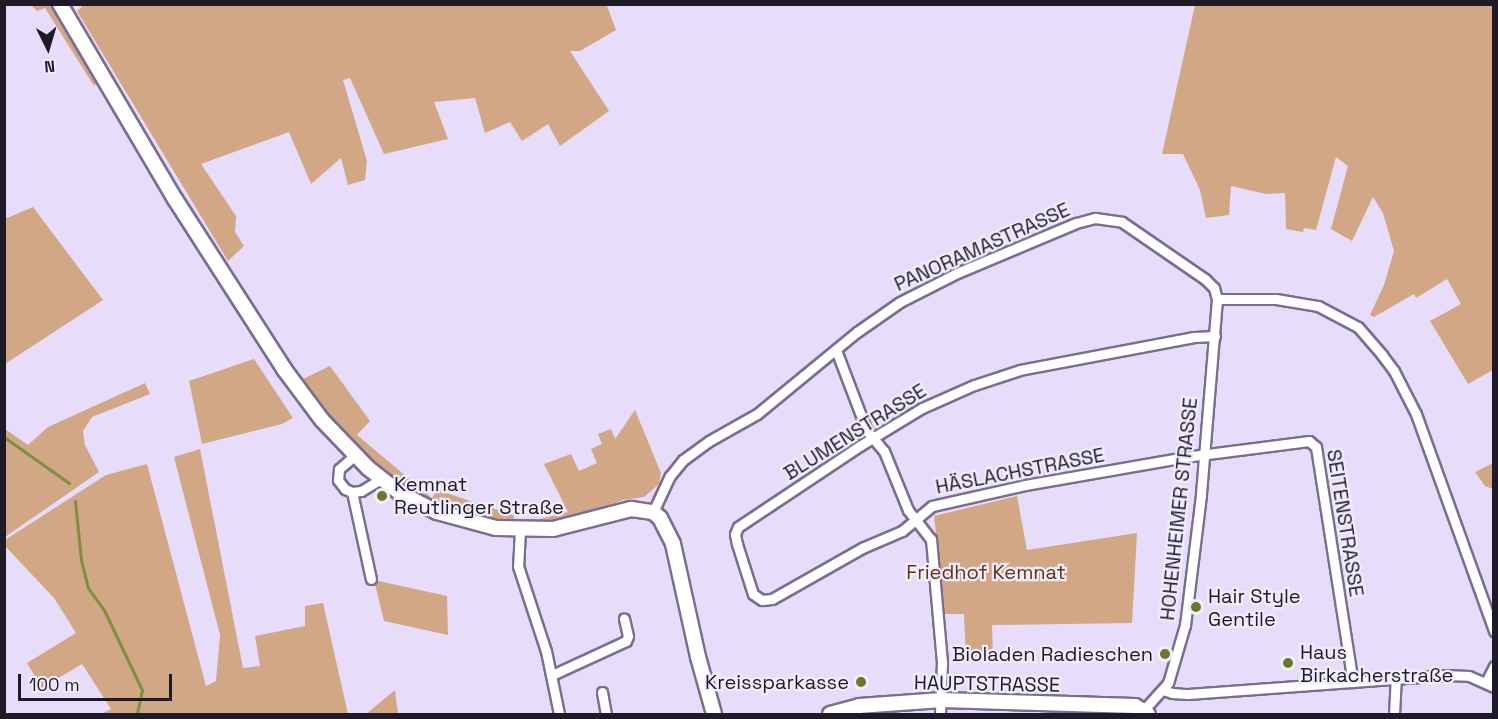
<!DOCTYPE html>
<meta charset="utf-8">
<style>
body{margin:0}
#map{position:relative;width:1498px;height:719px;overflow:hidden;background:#e7ddfb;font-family:"Space Grotesk",sans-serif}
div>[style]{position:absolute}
.green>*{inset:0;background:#d1a785}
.stream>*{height:3px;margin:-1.5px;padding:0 1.5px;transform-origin:1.5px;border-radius:1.5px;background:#7e903f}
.roads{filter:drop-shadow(2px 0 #7a6f90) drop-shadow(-2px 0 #7a6f90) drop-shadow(0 2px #7a6f90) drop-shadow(0 -2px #7a6f90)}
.street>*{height:9px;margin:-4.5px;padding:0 4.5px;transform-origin:4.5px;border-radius:4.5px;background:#fff}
.secondary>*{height:14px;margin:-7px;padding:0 7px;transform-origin:7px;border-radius:7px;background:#fff}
.dots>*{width:16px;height:16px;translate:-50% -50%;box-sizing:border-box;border:3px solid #f2edfd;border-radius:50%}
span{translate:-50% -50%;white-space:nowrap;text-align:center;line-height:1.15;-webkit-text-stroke:4.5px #f2edfd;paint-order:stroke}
.street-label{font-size:20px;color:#1f1a28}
.poi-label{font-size:20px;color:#1f1a28}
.left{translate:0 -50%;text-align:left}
.right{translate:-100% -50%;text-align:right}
.park-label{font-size:20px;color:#62360a}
.frame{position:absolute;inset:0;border:6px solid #1f1a28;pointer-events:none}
.north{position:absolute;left:18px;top:18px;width:60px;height:60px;-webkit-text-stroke:4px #f2edfd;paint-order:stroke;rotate:175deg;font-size:16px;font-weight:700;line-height:24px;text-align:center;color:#1f1a28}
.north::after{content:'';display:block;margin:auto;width:21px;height:27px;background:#1f1a28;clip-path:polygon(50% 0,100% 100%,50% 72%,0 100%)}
.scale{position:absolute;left:18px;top:674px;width:154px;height:27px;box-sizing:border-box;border:3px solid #1f1a28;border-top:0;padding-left:8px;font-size:18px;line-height:21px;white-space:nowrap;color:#1f1a28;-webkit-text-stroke:4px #f2edfd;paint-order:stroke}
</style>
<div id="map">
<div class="green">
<div style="clip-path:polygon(85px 4px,609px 5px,607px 6px,616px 30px,580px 51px,570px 51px,609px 111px,560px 146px,548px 124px,522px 141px,510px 122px,485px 133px,475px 98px,434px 102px,448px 139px,384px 154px,350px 78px,343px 80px,367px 161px,365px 180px,348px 185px,341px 158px,311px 184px,289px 132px,201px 164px,236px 216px,235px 232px,244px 246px,228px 261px,77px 11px)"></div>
<div style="clip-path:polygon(31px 5px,53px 5px,98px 82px,94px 86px,45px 8px,37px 11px)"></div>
<div style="clip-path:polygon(1195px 5px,1493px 5px,1493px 370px,1468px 384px,1430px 321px,1461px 304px,1447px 279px,1416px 298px,1414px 294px,1374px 317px,1370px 315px,1384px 285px,1394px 251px,1383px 213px,1373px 197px,1352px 241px,1331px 229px,1348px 166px,1336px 157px,1316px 230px,1304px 228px,1303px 232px,1286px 229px,1285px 193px,1266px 194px,1231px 186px,1229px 215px,1206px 218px,1200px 190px,1183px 154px,1162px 154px)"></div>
<div style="clip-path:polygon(33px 207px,103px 300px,5px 364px,5px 215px,7px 218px)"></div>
<div style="clip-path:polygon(254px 359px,293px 418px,282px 424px,202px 444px,189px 381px)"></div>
<div style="clip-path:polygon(330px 366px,370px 421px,357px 435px,432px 498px,437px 490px,513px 515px,517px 525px,568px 512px,544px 464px,571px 454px,579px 471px,597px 463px,591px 449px,602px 444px,598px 434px,611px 429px,615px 439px,635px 410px,661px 473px,659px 484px,644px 497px,623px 500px,577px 517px,517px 525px,459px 512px,427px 501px,393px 481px,346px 438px,303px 379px)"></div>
<div style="clip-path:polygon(145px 383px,150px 394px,92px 417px,83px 431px,85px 445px,99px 472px,5px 537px,5px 429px,28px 445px,48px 427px)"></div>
<div style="clip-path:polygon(200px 449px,243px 668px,260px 666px,255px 636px,305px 626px,305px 606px,323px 603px,348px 714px,101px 714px,111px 709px,82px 664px,42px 688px,27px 663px,76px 633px,54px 598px,5px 546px,5px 540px,106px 475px,147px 464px,206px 686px,216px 681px,220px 635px,174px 457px)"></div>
<div style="clip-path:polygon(1493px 463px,1493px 489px,1485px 486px,1475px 472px)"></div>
<div style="clip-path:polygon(1017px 496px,1027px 550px,1137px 533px,1132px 623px,992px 625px,993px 656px,966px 656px,964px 614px,945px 614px,934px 516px)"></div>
<div style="clip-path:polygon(374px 580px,447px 596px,448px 635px,384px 621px)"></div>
<div style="clip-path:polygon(395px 690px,398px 714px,366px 714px)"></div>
</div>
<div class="stream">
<div style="left:4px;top:437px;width:80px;rotate:35.3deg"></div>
<div style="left:75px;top:501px;width:59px;rotate:84.2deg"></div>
<div style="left:81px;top:560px;width:29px;rotate:76deg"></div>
<div style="left:88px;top:588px;width:27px;rotate:54deg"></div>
<div style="left:104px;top:610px;width:89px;rotate:64.6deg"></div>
<div style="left:142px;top:690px;width:25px;rotate:102deg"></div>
</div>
<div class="roads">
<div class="street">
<div style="left:1217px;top:299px;width:59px"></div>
<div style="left:1276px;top:299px;width:43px;rotate:9.5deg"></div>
<div style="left:1318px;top:306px;width:45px;rotate:27.7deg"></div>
<div style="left:1358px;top:327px;width:37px;rotate:49deg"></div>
<div style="left:1382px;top:355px;width:20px;rotate:53deg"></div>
<div style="left:1394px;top:371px;width:48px;rotate:62.9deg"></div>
<div style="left:1416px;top:414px;width:231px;rotate:70.2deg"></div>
<div style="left:1215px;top:336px;width:21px;rotate:177deg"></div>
<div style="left:1194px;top:337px;width:177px;rotate:169.3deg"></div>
<div style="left:1020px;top:370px;width:48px;rotate:161.9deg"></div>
<div style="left:974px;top:385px;width:57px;rotate:156.1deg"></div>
<div style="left:922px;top:408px;width:71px;rotate:148.8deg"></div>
<div style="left:861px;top:445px;width:148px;rotate:146.3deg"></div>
<div style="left:738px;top:527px;width:8px;rotate:113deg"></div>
<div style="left:735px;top:534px;width:10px;rotate:79deg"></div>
<div style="left:737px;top:544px;width:52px;rotate:72.3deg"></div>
<div style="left:753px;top:594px;width:11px;rotate:34deg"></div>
<div style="left:762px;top:600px;width:10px;rotate:-6deg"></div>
<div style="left:772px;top:599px;width:103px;rotate:-29.5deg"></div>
<div style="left:862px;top:548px;width:43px;rotate:-23deg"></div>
<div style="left:902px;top:531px;width:39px;rotate:-40deg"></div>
<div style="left:932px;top:506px;width:95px;rotate:-12.7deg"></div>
<div style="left:1025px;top:485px;width:169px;rotate:-9.9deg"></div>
<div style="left:1192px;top:456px;width:118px;rotate:-7.3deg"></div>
<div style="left:1309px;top:441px;width:9px;rotate:41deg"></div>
<div style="left:1316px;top:447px;width:238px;rotate:81.1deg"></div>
<div style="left:836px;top:350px;width:87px;rotate:69.1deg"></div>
<div style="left:867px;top:431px;width:26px;rotate:50deg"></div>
<div style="left:884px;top:451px;width:64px;rotate:67.9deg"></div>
<div style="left:908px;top:510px;width:37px;rotate:52deg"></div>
<div style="left:931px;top:539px;width:123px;rotate:84.9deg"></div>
<div style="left:942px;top:662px;width:52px;rotate:92.2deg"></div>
<div style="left:354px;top:456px;width:20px;rotate:139deg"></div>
<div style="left:339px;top:469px;width:11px;rotate:95deg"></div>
<div style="left:338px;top:480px;width:11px;rotate:52deg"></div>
<div style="left:345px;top:489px;width:8px;rotate:23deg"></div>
<div style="left:352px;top:492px;width:9px;rotate:-6deg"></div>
<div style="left:361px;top:491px;width:23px;rotate:-31deg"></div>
<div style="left:352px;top:492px;width:89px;rotate:77.7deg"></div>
<div style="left:653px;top:512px;width:40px;rotate:-65deg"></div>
<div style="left:670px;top:476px;width:21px;rotate:-51deg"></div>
<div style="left:683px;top:460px;width:32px;rotate:-36deg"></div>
<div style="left:709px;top:441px;width:55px;rotate:-29.4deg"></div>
<div style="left:757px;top:414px;width:129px;rotate:-39.4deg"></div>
<div style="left:857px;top:332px;width:52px;rotate:-34.9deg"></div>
<div style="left:900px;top:302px;width:64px;rotate:-27deg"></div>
<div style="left:957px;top:273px;width:129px;rotate:-22.8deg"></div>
<div style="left:1076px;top:223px;width:20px;rotate:-15deg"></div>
<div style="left:1095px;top:218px;width:27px;rotate:8deg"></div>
<div style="left:1122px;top:222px;width:101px;rotate:34.5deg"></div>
<div style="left:1205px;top:279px;width:13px;rotate:45deg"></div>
<div style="left:1214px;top:288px;width:11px;rotate:75deg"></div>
<div style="left:1217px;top:299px;width:197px;rotate:94.7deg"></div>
<div style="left:1201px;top:495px;width:131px;rotate:97deg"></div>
<div style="left:1185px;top:625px;width:60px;rotate:106.3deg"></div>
<div style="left:1168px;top:683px;width:36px;rotate:132deg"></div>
<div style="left:520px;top:530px;width:36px;rotate:93deg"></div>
<div style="left:518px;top:566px;width:89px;rotate:71.8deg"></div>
<div style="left:546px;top:651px;width:64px;rotate:78.3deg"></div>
<div style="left:552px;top:675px;width:81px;rotate:-24.7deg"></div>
<div style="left:626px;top:641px;width:5px;rotate:-68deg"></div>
<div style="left:628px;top:636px;width:18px;rotate:-103deg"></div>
<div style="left:1486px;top:682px;width:18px;rotate:-63deg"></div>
<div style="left:1163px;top:690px;width:9px;rotate:18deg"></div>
<div style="left:1172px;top:693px;width:16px;rotate:4deg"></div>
<div style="left:1188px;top:694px;width:257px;rotate:-4.2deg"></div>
<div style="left:1444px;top:675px;width:25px;rotate:2deg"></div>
<div style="left:1469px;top:676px;width:27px;rotate:24deg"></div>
<div style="left:602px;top:692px;width:22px;rotate:80deg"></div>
<div style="left:1394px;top:714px;width:36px;rotate:-87deg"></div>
</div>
<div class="secondary">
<div style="left:60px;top:4px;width:226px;rotate:59.5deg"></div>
<div style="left:175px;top:199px;width:202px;rotate:57.3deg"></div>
<div style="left:284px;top:369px;width:64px;rotate:53.3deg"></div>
<div style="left:322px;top:420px;width:66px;rotate:46.2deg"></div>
<div style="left:368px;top:468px;width:41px;rotate:38deg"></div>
<div style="left:400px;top:493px;width:42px;rotate:27.2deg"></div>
<div style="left:437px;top:512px;width:61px;rotate:15.2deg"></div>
<div style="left:496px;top:528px;width:57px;rotate:1deg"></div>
<div style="left:553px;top:529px;width:81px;rotate:-14.4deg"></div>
<div style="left:631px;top:509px;width:22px;rotate:8deg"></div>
<div style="left:653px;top:512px;width:9px;rotate:41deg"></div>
<div style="left:660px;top:518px;width:29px;rotate:63deg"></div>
<div style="left:673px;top:544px;width:116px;rotate:77.5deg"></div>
<div style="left:698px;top:657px;width:59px;rotate:74.3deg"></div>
<div style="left:830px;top:714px;width:30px;rotate:-15deg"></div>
<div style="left:859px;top:706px;width:83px;rotate:-4.1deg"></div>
<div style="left:942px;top:700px;width:193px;rotate:1.8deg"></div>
<div style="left:1135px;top:706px;width:15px;rotate:32deg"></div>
</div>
</div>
<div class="dots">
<div style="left:382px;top:496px;background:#697928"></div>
<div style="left:1196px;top:607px;background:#697928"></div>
<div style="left:1165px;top:654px;background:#697928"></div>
<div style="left:1288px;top:663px;background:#697928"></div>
<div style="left:861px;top:682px;background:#697928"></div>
</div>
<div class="street-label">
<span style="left:982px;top:247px;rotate:-24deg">PANORAMASTRASSE</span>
<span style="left:855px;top:432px;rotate:-32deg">BLUMENSTRASSE</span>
<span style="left:1020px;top:471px;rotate:-11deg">HÄSLACHSTRASSE</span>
<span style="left:1179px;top:509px;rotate:-84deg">HOHENHEIMER STRASSE</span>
<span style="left:1345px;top:523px;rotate:81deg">SEITENSTRASSE</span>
<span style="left:987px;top:684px;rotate:1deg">HAUPTSTRASSE</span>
</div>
<div class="poi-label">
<span class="left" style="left:394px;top:496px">Kemnat<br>Reutlinger Straße</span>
<span class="left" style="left:1208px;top:608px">Hair Style<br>Gentile</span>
<span class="left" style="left:1300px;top:664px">Haus<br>Birkacherstraße</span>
<span class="right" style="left:1153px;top:654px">Bioladen Radieschen</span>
<span class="right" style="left:849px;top:682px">Kreissparkasse</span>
</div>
<div class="park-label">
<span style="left:986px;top:572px">Friedhof Kemnat</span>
</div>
<div class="frame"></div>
<div class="north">N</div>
<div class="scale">100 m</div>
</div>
